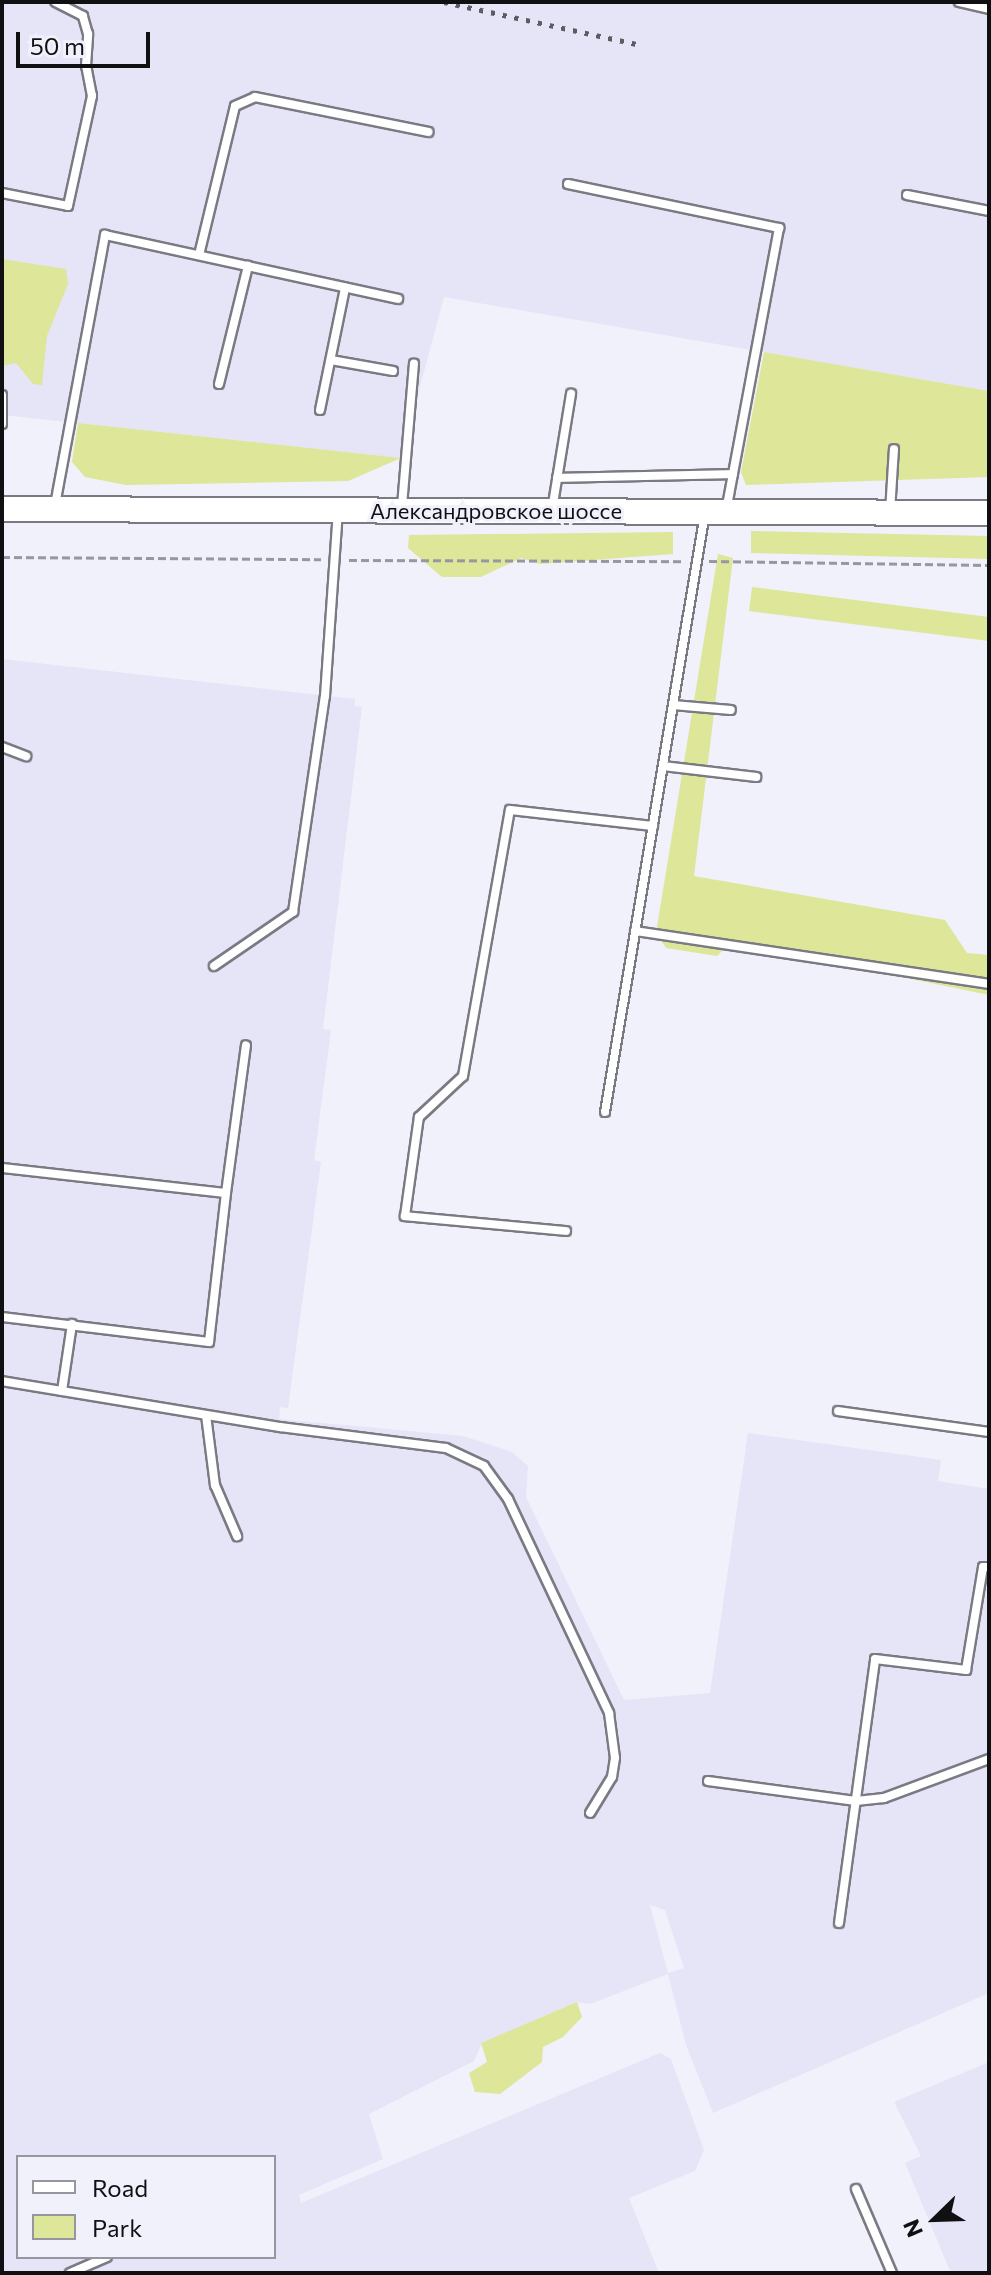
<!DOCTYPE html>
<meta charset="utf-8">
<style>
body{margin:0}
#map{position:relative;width:991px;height:2275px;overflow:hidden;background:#f0f1fb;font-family:Commissioner,sans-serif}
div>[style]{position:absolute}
.built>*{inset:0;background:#e5e5f7}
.green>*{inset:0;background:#dde699}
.path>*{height:3px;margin-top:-1.5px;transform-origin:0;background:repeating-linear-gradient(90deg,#97979f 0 8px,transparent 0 12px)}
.roads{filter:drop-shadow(2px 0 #7a7a83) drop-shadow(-2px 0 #7a7a83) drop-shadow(0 2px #7a7a83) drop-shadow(0 -2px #7a7a83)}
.service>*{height:8px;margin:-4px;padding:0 4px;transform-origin:4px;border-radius:4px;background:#fff}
.secondary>*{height:24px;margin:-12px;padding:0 12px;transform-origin:12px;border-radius:12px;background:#fff}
.rail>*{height:5px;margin-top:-2.5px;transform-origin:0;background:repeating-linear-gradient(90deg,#5c5d62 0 4px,transparent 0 12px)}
span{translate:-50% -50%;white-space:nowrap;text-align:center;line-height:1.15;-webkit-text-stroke:6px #f0f1fb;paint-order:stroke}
.street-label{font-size:22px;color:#101013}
.frame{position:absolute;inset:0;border:4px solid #101013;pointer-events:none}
.legend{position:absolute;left:16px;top:2155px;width:260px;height:104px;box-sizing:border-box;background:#f0f1fb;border:2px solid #96979e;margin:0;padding:10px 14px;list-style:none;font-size:24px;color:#101013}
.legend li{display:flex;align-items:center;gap:16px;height:40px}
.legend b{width:40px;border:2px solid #96979e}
.north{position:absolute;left:895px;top:2179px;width:80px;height:80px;-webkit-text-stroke:6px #f0f1fb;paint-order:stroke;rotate:247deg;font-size:22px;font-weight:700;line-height:32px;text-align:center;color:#101013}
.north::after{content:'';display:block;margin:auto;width:28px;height:36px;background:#101013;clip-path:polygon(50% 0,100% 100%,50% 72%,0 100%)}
.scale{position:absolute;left:16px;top:32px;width:134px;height:36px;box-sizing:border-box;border:4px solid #101013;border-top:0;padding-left:10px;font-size:24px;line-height:28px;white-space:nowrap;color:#101013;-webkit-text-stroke:6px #f0f1fb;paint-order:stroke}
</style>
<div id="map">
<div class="built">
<div style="clip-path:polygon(2px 2px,989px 2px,989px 391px,444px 297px,401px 458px,2px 415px)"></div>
<div style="clip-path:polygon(evenodd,2px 659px,355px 699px,355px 706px,362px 707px,323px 1029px,331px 1030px,314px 1160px,321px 1162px,288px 1408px,280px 1407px,279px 1419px,463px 1436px,512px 1452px,528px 1466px,526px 1497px,624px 1700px,710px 1693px,748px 1433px,941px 1460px,938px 1481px,989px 1489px,989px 1993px,713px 2113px,686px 2045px,668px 1974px,590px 2004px,577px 2002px,482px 2043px,474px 2061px,369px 2114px,383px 2159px,299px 2195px,301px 2203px,660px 2053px,671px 2059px,704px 2150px,695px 2171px,629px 2198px,659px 2273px,2px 2273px,2px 659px,650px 1905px,665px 1910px,684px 1968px,668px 1973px,650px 1905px,2px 659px,18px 2157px,274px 2157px,274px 2257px,18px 2257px,18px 2157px)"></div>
<div style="clip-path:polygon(989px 2062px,989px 2273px,951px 2273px,905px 2163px,921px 2156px,894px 2102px)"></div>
</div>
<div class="green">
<div style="clip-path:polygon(2px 259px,66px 269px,68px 284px,47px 336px,42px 385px,33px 384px,16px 363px,2px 366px)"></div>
<div style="clip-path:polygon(764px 352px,989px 391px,989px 477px,746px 485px,741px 472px)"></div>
<div style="clip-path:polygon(78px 423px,401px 458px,348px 481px,126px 485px,85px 477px,72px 462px)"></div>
<div style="clip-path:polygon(751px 531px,989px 536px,989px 559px,751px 553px)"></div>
<div style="clip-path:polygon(673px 532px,673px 554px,540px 564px,521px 558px,481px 577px,442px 577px,408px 548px,409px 535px)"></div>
<div style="clip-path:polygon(718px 554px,733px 558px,694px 876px,945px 920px,967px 953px,989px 955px,989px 995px,731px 942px,717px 956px,666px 948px,656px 933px)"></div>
<div style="clip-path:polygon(752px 587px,989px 617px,989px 641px,749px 611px)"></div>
<div style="clip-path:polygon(577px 2002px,582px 2017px,563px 2037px,543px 2047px,542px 2062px,500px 2094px,475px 2092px,469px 2073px,487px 2062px,481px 2043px)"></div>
</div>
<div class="path">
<div style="left:2px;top:557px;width:319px;rotate:0.4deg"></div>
<div style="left:349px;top:560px;width:336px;rotate:0.2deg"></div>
<div style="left:709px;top:561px;width:280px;rotate:0.8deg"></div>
</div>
<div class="roads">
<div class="service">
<div style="left:959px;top:2px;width:31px;rotate:13deg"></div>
<div style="left:568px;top:184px;width:216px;rotate:11.8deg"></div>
<div style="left:779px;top:228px;width:287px;rotate:100.6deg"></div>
<div style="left:2px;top:193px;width:67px;rotate:11.1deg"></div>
<div style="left:68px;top:206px;width:113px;rotate:-77.7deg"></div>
<div style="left:92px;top:96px;width:31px;rotate:-101deg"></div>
<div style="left:86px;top:66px;width:32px;rotate:-86deg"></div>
<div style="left:88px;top:34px;width:19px;rotate:-106deg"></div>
<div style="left:83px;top:16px;width:31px;rotate:-153deg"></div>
<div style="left:907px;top:195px;width:84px;rotate:11deg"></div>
<div style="left:199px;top:255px;width:153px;rotate:-76.4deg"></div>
<div style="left:235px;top:106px;width:22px;rotate:-24deg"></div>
<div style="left:255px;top:97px;width:177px;rotate:11.4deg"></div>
<div style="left:331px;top:360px;width:63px;rotate:10.1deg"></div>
<div style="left:219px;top:384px;width:122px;rotate:-76.2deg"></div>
<div style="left:2px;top:395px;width:29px;rotate:90deg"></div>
<div style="left:320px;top:410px;width:125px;rotate:-78.4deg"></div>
<div style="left:557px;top:478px;width:176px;rotate:-1.3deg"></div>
<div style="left:55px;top:505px;width:275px;rotate:-79.5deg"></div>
<div style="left:105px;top:235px;width:300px;rotate:12.3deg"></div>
<div style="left:402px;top:506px;width:143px;rotate:-85.2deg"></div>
<div style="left:552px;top:510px;width:118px;rotate:-80.7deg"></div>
<div style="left:890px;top:512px;width:63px;rotate:-86.4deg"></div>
<div style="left:673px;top:705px;width:58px;rotate:4.9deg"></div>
<div style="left:2px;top:747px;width:26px;rotate:21deg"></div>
<div style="left:663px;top:766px;width:94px;rotate:6.7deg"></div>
<div style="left:635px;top:931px;width:358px;rotate:8.5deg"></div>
<div style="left:214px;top:966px;width:96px;rotate:-34.4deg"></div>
<div style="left:293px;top:912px;width:218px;rotate:-81.6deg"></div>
<div style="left:325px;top:696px;width:185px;rotate:-86deg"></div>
<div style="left:605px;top:1112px;width:607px;rotate:-80.52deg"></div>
<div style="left:2px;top:1168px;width:225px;rotate:6.4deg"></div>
<div style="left:226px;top:1193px;width:150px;rotate:96.5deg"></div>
<div style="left:209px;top:1342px;width:209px;rotate:-173.1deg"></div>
<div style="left:226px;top:1193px;width:149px;rotate:-82.3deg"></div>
<div style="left:566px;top:1231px;width:162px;rotate:-174.7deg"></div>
<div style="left:405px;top:1216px;width:100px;rotate:-82deg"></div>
<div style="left:419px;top:1117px;width:60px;rotate:-43deg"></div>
<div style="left:463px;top:1076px;width:270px;rotate:-80deg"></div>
<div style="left:510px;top:810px;width:144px;rotate:6.4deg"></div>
<div style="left:2px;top:1381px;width:282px;rotate:9.4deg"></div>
<div style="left:280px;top:1427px;width:167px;rotate:7.2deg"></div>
<div style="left:446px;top:1448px;width:42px;rotate:25.3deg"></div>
<div style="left:484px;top:1466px;width:41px;rotate:54deg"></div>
<div style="left:508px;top:1499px;width:237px;rotate:64.7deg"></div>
<div style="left:609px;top:1713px;width:45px;rotate:82.4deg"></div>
<div style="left:615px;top:1758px;width:19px;rotate:99deg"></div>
<div style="left:612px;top:1777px;width:42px;rotate:121.4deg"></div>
<div style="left:62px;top:1391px;width:68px;rotate:-81.5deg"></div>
<div style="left:838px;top:1411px;width:152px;rotate:7.9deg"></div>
<div style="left:206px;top:1415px;width:71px;rotate:82.7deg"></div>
<div style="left:215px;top:1485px;width:56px;rotate:66.7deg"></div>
<div style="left:708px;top:1781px;width:149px;rotate:7.7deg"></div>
<div style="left:856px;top:1801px;width:28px;rotate:-6deg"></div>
<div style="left:884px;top:1798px;width:112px;rotate:-20.4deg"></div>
<div style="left:839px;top:1923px;width:266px;rotate:-82.2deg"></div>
<div style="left:875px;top:1659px;width:92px;rotate:6.9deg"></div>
<div style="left:966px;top:1670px;width:104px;rotate:-80.6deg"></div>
<div style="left:983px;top:1567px;width:6px"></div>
<div style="left:856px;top:2189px;width:91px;rotate:66.8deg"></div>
<div style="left:70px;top:2273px;width:40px;rotate:-23.4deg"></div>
</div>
<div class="secondary">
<div style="left:2px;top:509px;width:987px;rotate:0.23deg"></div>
</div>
</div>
<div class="rail">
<div style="left:444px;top:2px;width:197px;rotate:12.3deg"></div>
</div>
<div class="street-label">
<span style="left:496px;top:511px">Александровское шоссе</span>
</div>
<div class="frame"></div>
<ul class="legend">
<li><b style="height:10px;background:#fff"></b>Road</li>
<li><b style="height:22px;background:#dde699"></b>Park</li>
</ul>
<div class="north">N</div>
<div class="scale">50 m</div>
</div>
